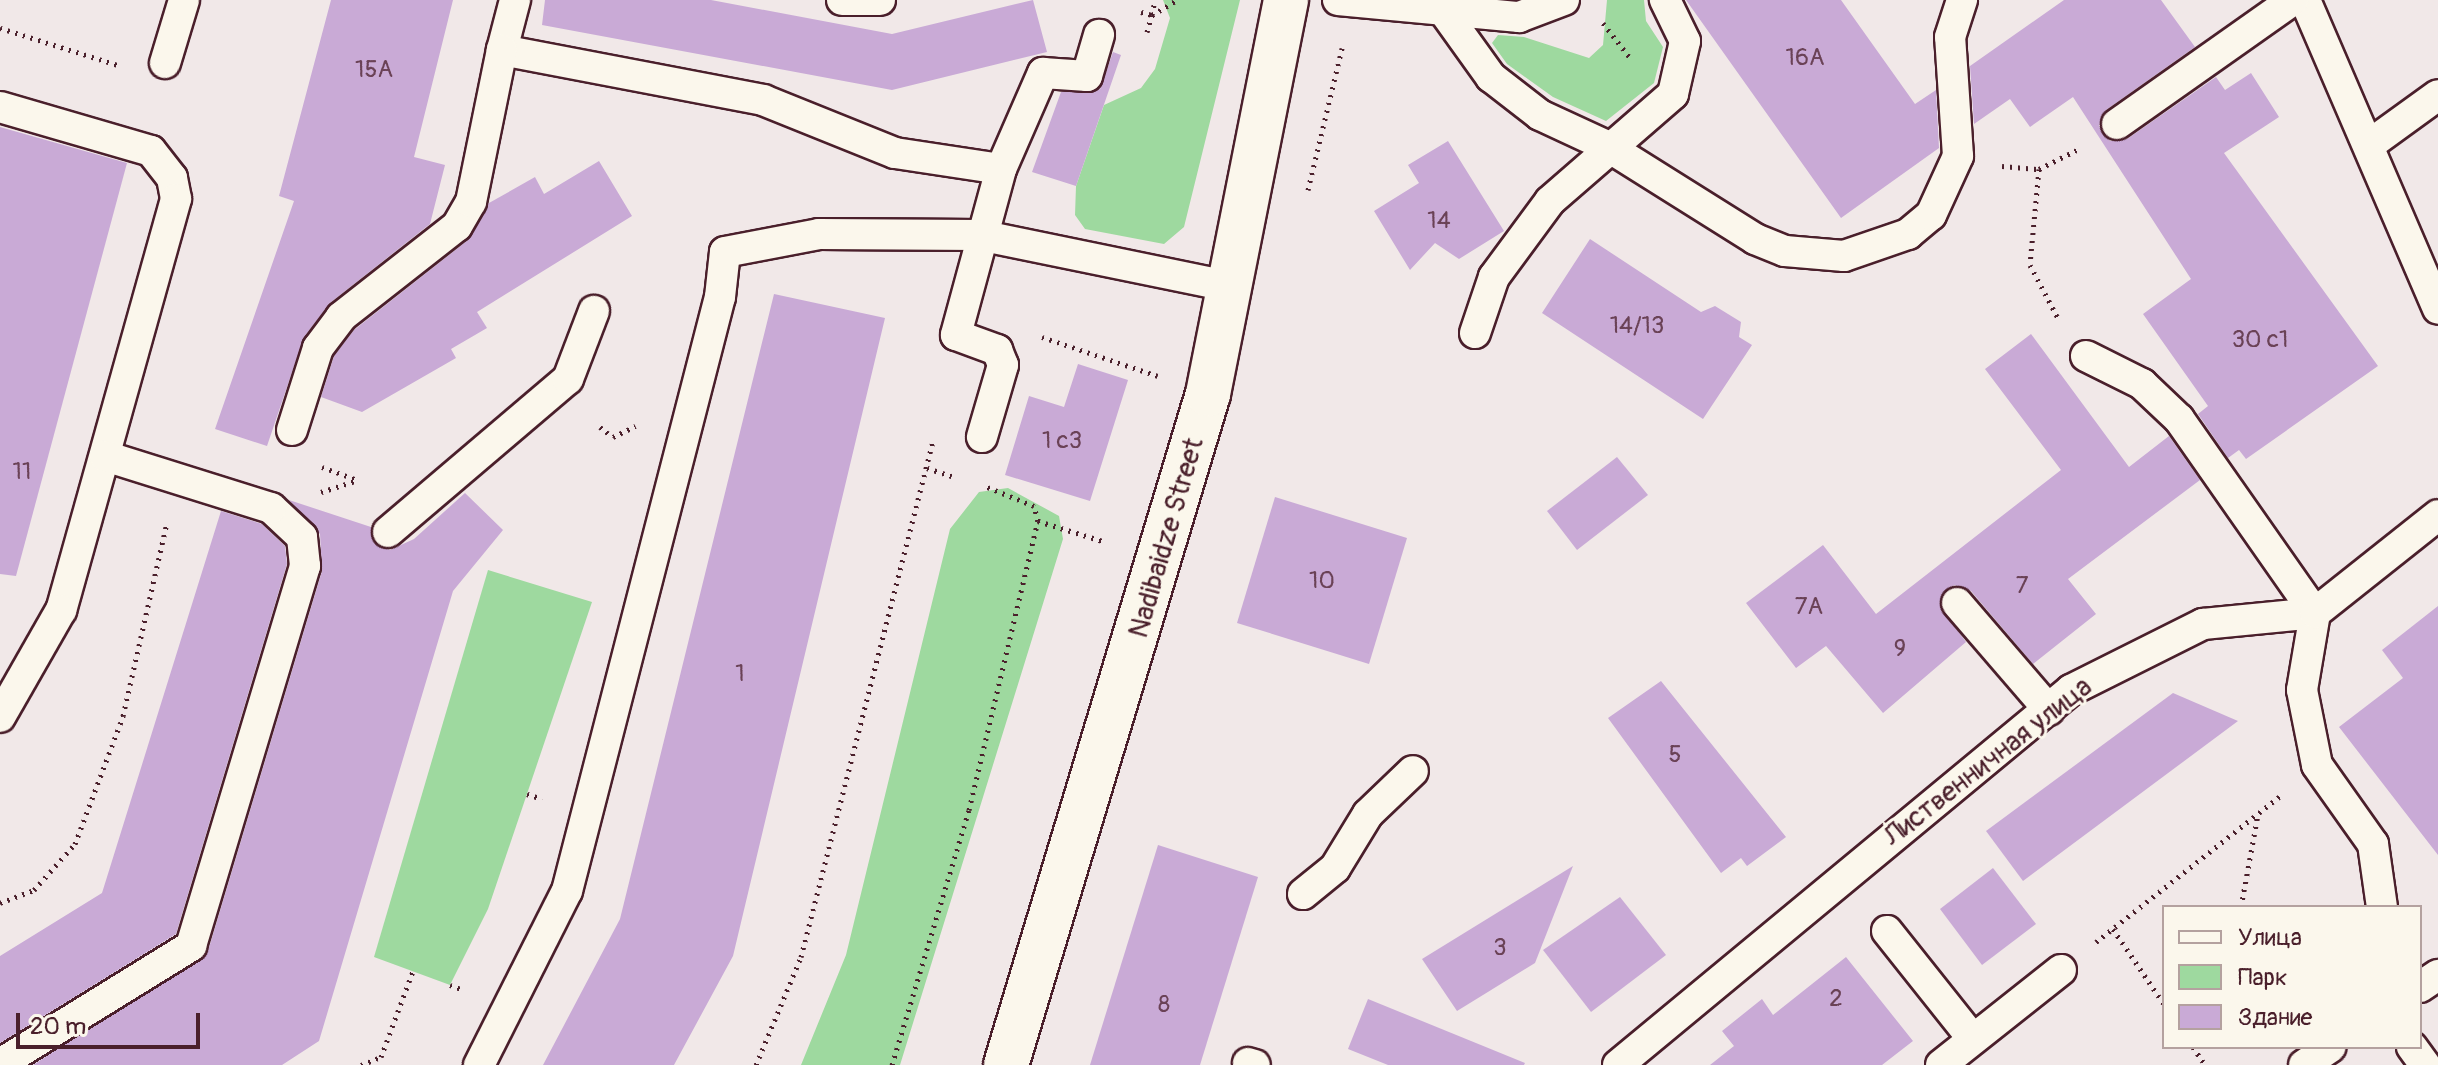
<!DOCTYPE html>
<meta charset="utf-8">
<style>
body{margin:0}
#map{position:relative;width:2438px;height:1065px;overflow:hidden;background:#f1e8e8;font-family:Pangolin,sans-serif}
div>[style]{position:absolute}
.green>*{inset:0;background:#9ed99f}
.building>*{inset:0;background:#c9aad6}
.path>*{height:5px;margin-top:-2.5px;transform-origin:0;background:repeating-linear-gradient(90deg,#4a1f2b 0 2px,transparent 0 8px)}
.roads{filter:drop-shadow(2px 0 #4a1f2b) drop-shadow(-2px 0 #4a1f2b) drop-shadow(0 2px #4a1f2b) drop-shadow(0 -2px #4a1f2b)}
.lane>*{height:30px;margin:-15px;padding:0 15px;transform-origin:15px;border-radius:15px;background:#fbf7ec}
.secondary>*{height:44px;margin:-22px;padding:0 22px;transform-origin:22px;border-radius:22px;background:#fbf7ec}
span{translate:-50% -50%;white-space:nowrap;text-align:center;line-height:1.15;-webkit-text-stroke:6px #fbf7ec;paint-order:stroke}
.number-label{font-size:24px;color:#6a4256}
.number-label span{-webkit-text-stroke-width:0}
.street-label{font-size:28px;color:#4a1f2b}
.legend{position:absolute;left:2162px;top:905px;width:260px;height:144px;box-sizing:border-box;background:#fbf7ec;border:2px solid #b4a19f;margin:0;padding:10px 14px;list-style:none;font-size:24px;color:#4a1f2b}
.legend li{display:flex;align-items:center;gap:16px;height:40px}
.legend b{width:40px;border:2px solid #b4a19f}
.scale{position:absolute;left:16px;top:1013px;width:184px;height:36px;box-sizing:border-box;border:4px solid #4a1f2b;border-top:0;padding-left:10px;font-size:24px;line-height:28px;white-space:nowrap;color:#4a1f2b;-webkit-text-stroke:6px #fbf7ec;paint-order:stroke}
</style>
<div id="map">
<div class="green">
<div style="clip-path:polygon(1163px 0,1240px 0,1184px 227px,1164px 244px,1085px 229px,1075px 215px,1076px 186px,1104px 105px,1141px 88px,1155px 69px,1170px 18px)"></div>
<div style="clip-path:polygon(1607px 0,1644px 0,1646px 21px,1663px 47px,1654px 83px,1606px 121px,1553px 97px,1507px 64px,1492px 43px,1498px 35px,1524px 37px,1589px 58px,1603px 45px)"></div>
<div style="clip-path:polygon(1008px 488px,1059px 516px,1063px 539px,900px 1065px,801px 1065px,846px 955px,950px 529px,979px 492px)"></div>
<div style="clip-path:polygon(488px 570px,592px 602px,488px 909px,450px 985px,374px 957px)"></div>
</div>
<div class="building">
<div style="clip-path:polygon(331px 0,453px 0,414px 157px,445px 165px,430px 224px,330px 303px,304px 337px,267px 446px,215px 429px,294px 201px,279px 196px)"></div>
<div style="clip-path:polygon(545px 0,711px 0,892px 34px,1033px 0,1047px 52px,892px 90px,542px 25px)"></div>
<div style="clip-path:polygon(1686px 0,1841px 0,1915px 104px,1936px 90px,1939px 148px,1841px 218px)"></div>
<div style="clip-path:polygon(2064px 0,2161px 0,2195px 47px,2106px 110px,2099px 126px,2110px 141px,2127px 139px,2216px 77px,2225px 90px,2251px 73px,2279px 117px,2224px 153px,2378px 366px,2246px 459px,2239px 450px,2228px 458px,2198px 414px,2208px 406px,2143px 314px,2191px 279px,2073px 97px,2030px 127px,2010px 99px,1974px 124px,1970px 66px)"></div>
<div style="clip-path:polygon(1113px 52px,1121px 55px,1076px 186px,1032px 172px,1061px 92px,1100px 89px)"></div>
<div style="clip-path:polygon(0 127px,127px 163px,16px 576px,0 574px)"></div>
<div style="clip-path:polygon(1448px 141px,1504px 231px,1459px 259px,1435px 243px,1410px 270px,1374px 211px,1419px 183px,1408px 165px)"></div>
<div style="clip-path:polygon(599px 161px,632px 216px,477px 312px,487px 328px,451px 349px,456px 358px,362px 412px,321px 397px,334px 356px,354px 330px,468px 240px,489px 203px,535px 177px,544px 194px)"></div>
<div style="clip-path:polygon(1590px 239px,1701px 312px,1715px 306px,1741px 322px,1739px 337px,1752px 345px,1703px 419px,1542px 313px)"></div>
<div style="clip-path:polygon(774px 294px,885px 318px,733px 956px,674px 1065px,543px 1065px,620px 919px)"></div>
<div style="clip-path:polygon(2031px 334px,2129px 467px,2169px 436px,2200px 480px,2068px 579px,2096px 614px,2033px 664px,1971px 591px,1954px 585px,1940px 607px,1966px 642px,1883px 713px,1826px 646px,1796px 668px,1746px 603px,1823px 545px,1876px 614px,2061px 470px,1985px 369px)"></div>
<div style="clip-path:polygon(1078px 364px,1128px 380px,1090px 501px,1005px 475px,1029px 396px,1064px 407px)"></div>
<div style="clip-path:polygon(1617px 457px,1648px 495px,1577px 550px,1547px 511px)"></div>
<div style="clip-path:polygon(465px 493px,503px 530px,453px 591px,319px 1041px,282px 1065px,33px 1065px,208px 951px,322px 571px,320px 534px,289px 500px,371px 527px,374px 543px,390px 550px,414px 539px)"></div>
<div style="clip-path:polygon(1275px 497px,1407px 538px,1369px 664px,1237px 623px)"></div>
<div style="clip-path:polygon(221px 511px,262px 524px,285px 546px,287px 564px,176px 934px,0 1043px,0 956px,102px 893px)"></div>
<div style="clip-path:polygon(2438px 606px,2438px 855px,2339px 727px,2403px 678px,2382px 650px)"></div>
<div style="clip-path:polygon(1661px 681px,1786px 837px,1747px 866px,1741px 858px,1721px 873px,1608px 718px)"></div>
<div style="clip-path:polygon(2173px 693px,2238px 721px,2023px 881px,1986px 831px)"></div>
<div style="clip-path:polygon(1158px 845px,1258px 877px,1200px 1065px,1090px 1065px)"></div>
<div style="clip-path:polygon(1573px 866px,1535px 963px,1457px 1011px,1422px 959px)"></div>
<div style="clip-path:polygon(1993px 868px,2036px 924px,1982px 965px,1940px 909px)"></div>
<div style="clip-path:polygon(1620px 897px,1666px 955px,1591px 1012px,1543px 950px)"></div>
<div style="clip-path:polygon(1846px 957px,1913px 1041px,1882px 1065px,1710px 1065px,1734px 1046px,1722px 1031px,1762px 999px,1773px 1015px)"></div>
<div style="clip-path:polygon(1368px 999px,1525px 1063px,1524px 1065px,1388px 1065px,1348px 1049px)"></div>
</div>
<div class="path">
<div style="left:1141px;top:12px;width:11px;rotate:15deg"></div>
<div style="left:1152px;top:15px;width:15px;rotate:-79deg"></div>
<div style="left:1603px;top:23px;width:46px;rotate:52.1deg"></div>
<div style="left:0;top:28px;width:123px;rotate:17.5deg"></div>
<div style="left:1147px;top:32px;width:18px;rotate:-74deg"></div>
<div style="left:1152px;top:15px;width:29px;rotate:-31deg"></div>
<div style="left:2002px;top:166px;width:37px;rotate:5deg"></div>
<div style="left:2039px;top:169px;width:45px;rotate:-26.6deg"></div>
<div style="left:2039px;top:169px;width:96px;rotate:95.4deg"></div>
<div style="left:2030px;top:265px;width:62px;rotate:62.2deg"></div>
<div style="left:1308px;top:190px;width:146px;rotate:-76.5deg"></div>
<div style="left:1042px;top:337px;width:122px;rotate:18.6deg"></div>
<div style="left:600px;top:427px;width:16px;rotate:38deg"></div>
<div style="left:613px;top:437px;width:25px;rotate:-26deg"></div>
<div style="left:322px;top:467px;width:38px;rotate:20deg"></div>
<div style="left:927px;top:468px;width:26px;rotate:18deg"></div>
<div style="left:321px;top:492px;width:38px;rotate:-18deg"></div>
<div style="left:1038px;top:521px;width:71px;rotate:17.2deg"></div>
<div style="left:527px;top:794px;width:16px;rotate:18deg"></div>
<div style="left:0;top:903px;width:36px;rotate:-21deg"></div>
<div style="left:34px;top:890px;width:62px;rotate:-48.3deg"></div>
<div style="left:75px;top:844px;width:137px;rotate:-69.4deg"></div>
<div style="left:123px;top:716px;width:195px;rotate:-77.2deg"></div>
<div style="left:2241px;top:907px;width:95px;rotate:-79.6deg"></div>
<div style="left:2113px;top:929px;width:91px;rotate:55.8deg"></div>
<div style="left:2096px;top:942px;width:235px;rotate:-38.4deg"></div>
<div style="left:450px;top:985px;width:15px;rotate:20deg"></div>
<div style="left:2193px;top:1047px;width:22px;rotate:56deg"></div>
<div style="left:361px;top:1065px;width:22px;rotate:-22deg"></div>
<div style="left:381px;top:1057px;width:92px;rotate:-69.6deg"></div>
<div style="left:756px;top:1065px;width:117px;rotate:-67.4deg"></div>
<div style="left:801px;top:957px;width:533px;rotate:-75.65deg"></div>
<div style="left:892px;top:1065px;width:266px;rotate:-73.2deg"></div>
<div style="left:969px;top:810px;width:297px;rotate:-76.6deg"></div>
<div style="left:1038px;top:521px;width:16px;rotate:-105deg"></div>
<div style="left:1034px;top:506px;width:53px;rotate:-157.8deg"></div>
</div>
<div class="roads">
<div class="lane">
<div style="left:515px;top:0;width:52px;rotate:104.6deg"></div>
<div style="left:502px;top:50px;width:266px;rotate:10.8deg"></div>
<div style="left:763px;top:100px;width:142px;rotate:21.9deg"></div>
<div style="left:895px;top:153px;width:107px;rotate:8.6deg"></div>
<div style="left:1001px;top:169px;width:172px;rotate:105.2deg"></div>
<div style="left:956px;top:335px;width:44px;rotate:20.1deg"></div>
<div style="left:997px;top:350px;width:16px;rotate:68deg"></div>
<div style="left:1003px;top:365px;width:75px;rotate:106.3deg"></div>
<div style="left:842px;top:0;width:38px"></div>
<div style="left:1338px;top:0;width:182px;rotate:5.4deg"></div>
<div style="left:1519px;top:17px;width:48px;rotate:-20.7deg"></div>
<div style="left:2305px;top:0;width:336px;rotate:66.7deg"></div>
<div style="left:1445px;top:13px;width:79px;rotate:54.3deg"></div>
<div style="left:1491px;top:77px;width:62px;rotate:37.8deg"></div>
<div style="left:1540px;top:115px;width:74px;rotate:24.8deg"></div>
<div style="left:1607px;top:146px;width:175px;rotate:32.1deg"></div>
<div style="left:1755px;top:239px;width:32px;rotate:22deg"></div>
<div style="left:1785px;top:251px;width:59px;rotate:4.8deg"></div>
<div style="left:1844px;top:256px;width:68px;rotate:-19deg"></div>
<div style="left:1908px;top:234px;width:30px;rotate:-40deg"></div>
<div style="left:1931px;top:215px;width:65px;rotate:-65.4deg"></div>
<div style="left:1958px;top:156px;width:119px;rotate:-93.8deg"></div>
<div style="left:1950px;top:37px;width:39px;rotate:-72deg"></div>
<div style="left:165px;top:63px;width:66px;rotate:-73.2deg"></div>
<div style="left:0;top:107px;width:157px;rotate:16.2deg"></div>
<div style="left:151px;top:151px;width:34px;rotate:52deg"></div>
<div style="left:172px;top:178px;width:21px;rotate:79deg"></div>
<div style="left:176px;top:199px;width:427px;rotate:105.6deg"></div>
<div style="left:61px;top:610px;width:123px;rotate:119.7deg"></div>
<div style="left:2117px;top:124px;width:215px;rotate:-35.2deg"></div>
<div style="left:2369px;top:145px;width:85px;rotate:-35.9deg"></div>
<div style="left:1001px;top:169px;width:105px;rotate:-66.4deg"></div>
<div style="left:1043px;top:73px;width:44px;rotate:3.9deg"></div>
<div style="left:1087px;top:76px;width:43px;rotate:-73.7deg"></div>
<div style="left:1475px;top:333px;width:59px;rotate:-71.3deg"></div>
<div style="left:1494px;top:277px;width:94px;rotate:-53.6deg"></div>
<div style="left:1550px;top:201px;width:163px;rotate:-41deg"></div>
<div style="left:1673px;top:94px;width:54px;rotate:-77.2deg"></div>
<div style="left:1685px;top:41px;width:46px;rotate:-116deg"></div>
<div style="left:2086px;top:356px;width:63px;rotate:26.6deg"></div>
<div style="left:2142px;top:384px;width:51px;rotate:43.4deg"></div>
<div style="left:2179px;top:419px;width:237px;rotate:55deg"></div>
<div style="left:2315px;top:613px;width:78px;rotate:99.6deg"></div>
<div style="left:2302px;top:690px;width:76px;rotate:78.7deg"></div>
<div style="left:2317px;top:765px;width:97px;rotate:54.7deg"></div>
<div style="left:2373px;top:844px;width:64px;rotate:81.9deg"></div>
<div style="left:292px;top:430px;width:86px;rotate:-72.4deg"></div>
<div style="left:318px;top:348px;width:39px;rotate:-53deg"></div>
<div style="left:341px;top:317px;width:147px;rotate:-38.1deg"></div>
<div style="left:457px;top:226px;width:28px;rotate:-60deg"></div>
<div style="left:471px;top:202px;width:155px;rotate:-78.5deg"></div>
<div style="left:388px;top:532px;width:236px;rotate:-40.4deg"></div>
<div style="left:568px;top:379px;width:73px;rotate:-69.1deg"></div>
<div style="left:1957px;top:603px;width:141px;rotate:49.3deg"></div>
<div style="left:1303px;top:894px;width:41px;rotate:-39.1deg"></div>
<div style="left:1335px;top:868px;width:63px;rotate:-58.6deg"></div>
<div style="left:1368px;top:814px;width:62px;rotate:-43.7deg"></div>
<div style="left:1887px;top:931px;width:138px;rotate:51.5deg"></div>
<div style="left:2420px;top:987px;width:22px;rotate:-34deg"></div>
<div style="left:2412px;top:1047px;width:22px;rotate:54deg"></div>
<div style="left:1248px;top:1063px;width:7px;rotate:16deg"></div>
<div style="left:0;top:1064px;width:225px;rotate:-31.7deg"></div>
<div style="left:191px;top:946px;width:397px;rotate:-73.3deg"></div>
<div style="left:305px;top:566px;width:29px;rotate:-96deg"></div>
<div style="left:302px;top:537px;width:42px;rotate:-136.9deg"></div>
<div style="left:271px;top:508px;width:174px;rotate:-162.6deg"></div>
<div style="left:479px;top:1065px;width:195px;rotate:-63.2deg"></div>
<div style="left:567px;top:891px;width:613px;rotate:-75.56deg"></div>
<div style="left:720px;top:297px;width:45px;rotate:-83.7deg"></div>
<div style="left:725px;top:252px;width:96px;rotate:-10.8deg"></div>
<div style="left:819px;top:234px;width:160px;rotate:0.4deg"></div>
<div style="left:979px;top:235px;width:259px;rotate:11.6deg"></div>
<div style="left:1618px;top:1065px;width:588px;rotate:-39.62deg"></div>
<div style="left:2071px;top:690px;width:148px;rotate:-26.6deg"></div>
<div style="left:2203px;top:624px;width:113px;rotate:-5.6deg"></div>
<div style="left:2315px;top:613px;width:157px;rotate:-38.5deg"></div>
<div style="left:1941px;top:1065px;width:153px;rotate:-38.4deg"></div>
<div style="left:2304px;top:1065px;width:32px;rotate:-34deg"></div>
</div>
<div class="secondary">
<div style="left:1006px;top:1065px;width:701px;rotate:-73.25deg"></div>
<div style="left:1208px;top:394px;width:402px;rotate:-78.8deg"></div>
</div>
</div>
<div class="number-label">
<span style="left:1805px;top:58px">16А</span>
<span style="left:374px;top:70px">15А</span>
<span style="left:1439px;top:221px">14</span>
<span style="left:1637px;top:326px">14/13</span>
<span style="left:2260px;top:340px">30 с1</span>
<span style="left:1062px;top:441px">1 с3</span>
<span style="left:22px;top:472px">11</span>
<span style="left:1322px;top:581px">10</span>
<span style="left:2022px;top:586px">7</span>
<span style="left:1809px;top:607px">7А</span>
<span style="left:1900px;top:649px">9</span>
<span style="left:740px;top:674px">1</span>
<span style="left:1675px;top:755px">5</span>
<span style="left:1500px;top:948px">3</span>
<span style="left:1836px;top:999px">2</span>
<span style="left:1164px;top:1005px">8</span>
</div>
<div class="street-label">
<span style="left:1167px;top:538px;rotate:-74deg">Nadibaidze Street</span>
<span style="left:1988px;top:762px;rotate:-38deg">Лиственничная улица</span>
</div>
<ul class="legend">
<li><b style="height:10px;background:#fbf7ec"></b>Улица</li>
<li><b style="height:22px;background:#9ed99f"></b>Парк</li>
<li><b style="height:22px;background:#c9aad6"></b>Здание</li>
</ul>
<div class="scale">20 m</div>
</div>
